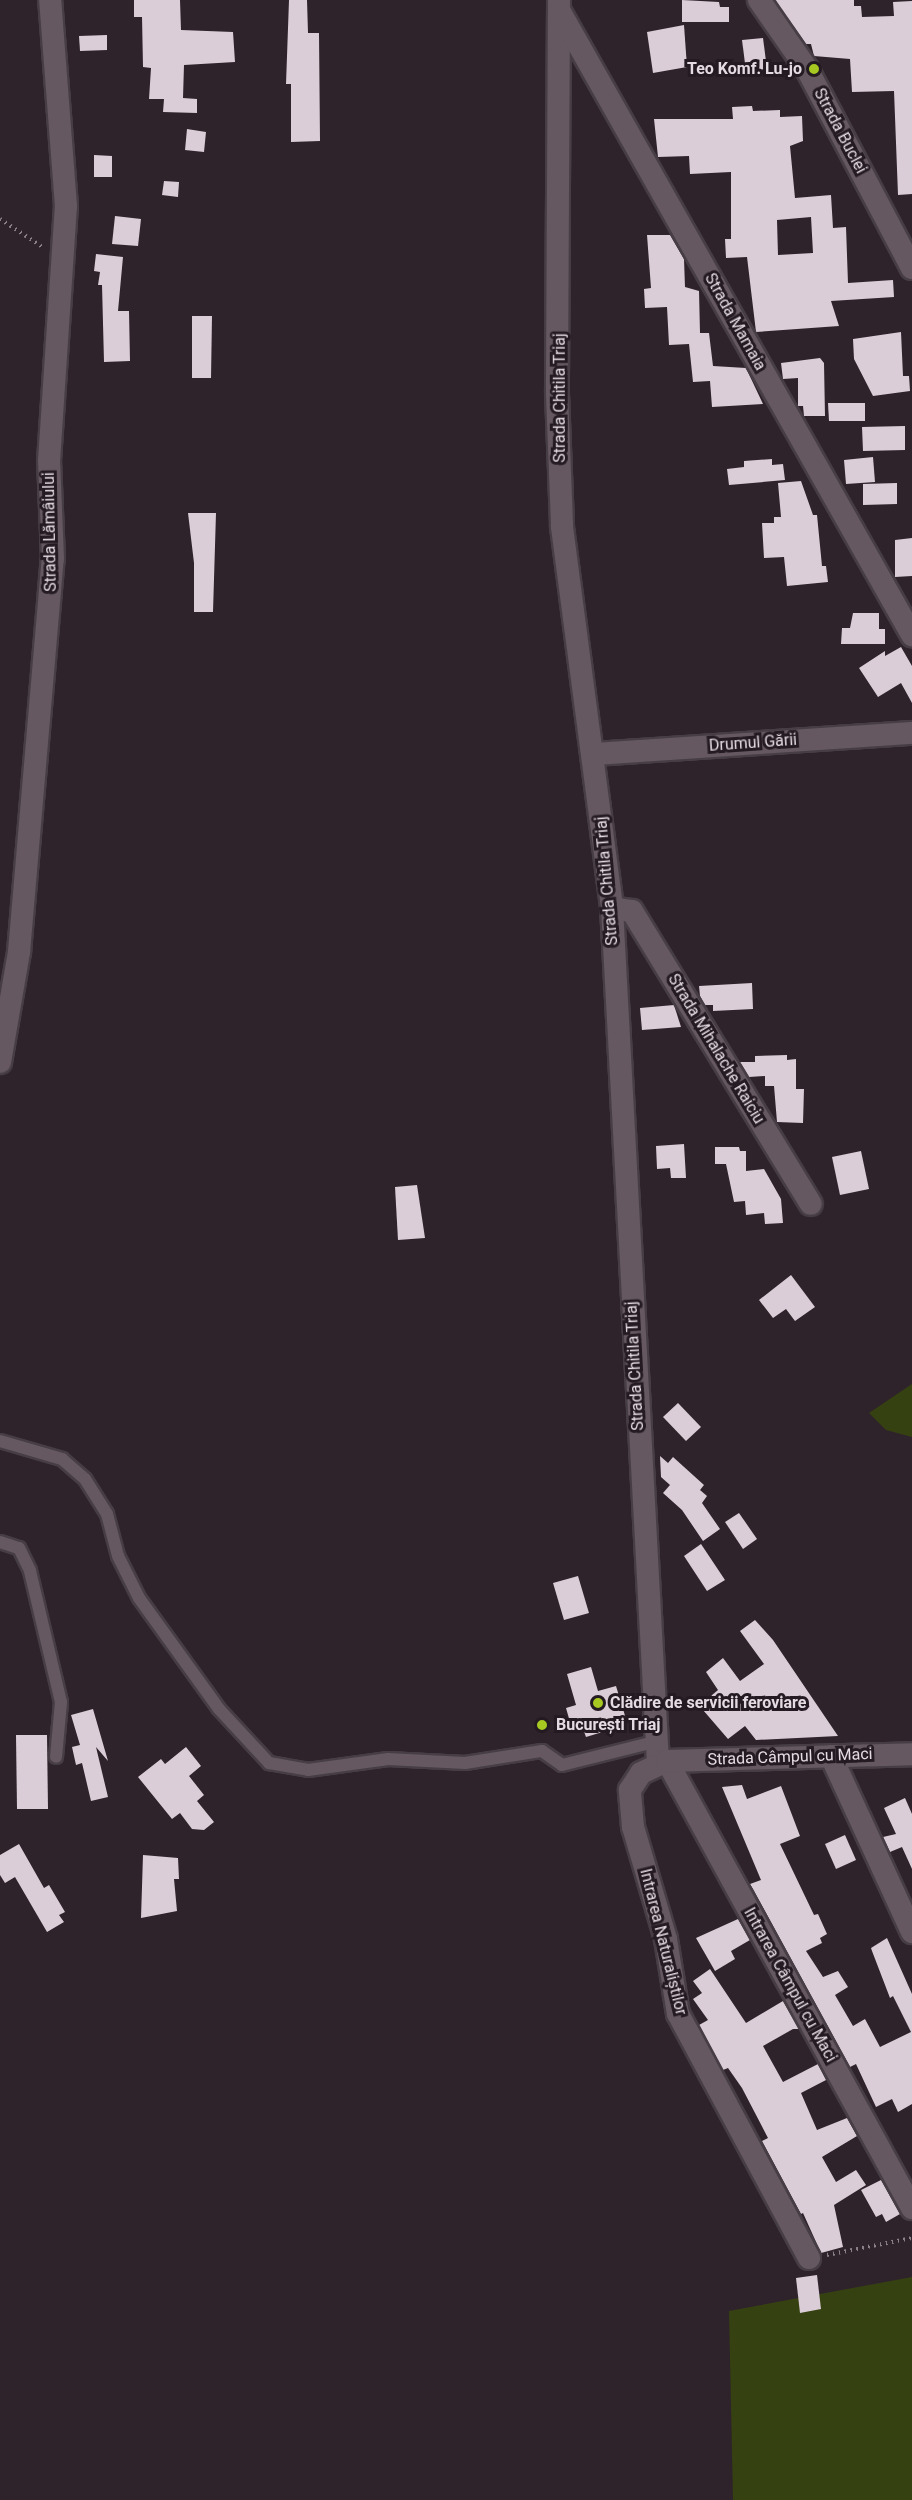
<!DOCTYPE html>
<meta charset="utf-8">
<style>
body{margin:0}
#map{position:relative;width:912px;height:2500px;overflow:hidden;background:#2e232b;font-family:Roboto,sans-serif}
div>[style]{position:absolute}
.green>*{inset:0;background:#364112}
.building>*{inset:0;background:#dbcdd7}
.path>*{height:4px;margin-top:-2px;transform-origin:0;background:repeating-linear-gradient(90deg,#8a8188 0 1.5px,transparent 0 6px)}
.roads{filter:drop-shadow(2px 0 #473e45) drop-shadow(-2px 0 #473e45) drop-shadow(0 2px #473e45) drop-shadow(0 -2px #473e45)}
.service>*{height:12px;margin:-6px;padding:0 6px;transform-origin:6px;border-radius:6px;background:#655861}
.minor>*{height:22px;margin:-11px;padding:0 11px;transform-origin:11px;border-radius:11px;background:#655861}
.dots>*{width:16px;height:16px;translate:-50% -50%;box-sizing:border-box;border:3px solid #241a22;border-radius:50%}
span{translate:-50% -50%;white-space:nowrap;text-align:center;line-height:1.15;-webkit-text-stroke:6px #241a22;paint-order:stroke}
.poi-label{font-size:16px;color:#e4dce2;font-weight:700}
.right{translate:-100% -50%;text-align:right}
.left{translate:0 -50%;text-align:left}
.street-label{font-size:16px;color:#e4dce2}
</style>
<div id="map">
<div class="green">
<div style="clip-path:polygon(912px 1384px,912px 1437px,886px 1430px,869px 1413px)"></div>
<div style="clip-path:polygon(912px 2277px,912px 2500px,733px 2500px,729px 2311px)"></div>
</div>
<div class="building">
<div style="clip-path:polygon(134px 0,180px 0,181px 30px,233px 32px,235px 62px,184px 65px,183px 98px,197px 99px,197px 113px,163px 112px,164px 99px,149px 99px,151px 68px,143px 67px,142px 17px,134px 17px)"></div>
<div style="clip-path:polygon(289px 0,307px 0,308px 33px,319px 33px,320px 141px,291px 142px,291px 84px,286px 84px)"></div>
<div style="clip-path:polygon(682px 0,719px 2px,720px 7px,729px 7px,729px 22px,682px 22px)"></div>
<div style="clip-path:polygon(775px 0,854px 0,854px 6px,861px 6px,862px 17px,894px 16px,893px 2px,912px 1px,912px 194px,898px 195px,894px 91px,852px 92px,850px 59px,814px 56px,811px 44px,806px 44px)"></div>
<div style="clip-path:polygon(684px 25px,687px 67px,653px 73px,647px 32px)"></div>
<div style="clip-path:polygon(107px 35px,107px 50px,80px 51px,79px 36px)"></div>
<div style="clip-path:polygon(763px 38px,767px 69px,746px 71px,742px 40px)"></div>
<div style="clip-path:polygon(evenodd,752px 106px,753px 111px,780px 110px,780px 117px,802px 116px,803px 141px,790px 146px,795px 198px,831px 195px,833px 228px,846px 227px,848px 283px,893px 280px,894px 297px,831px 301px,839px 326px,756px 332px,747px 257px,726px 258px,725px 239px,731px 239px,731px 172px,690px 174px,689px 156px,658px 157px,654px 119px,733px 119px,732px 107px,752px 106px,811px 217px,813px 253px,778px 255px,777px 220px,811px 217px)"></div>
<div style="clip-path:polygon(187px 129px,206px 132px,204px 152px,185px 150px)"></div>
<div style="clip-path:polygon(94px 155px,112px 156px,112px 177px,94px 177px)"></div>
<div style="clip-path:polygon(164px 181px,179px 182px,178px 197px,162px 195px)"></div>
<div style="clip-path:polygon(115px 216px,141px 219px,138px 246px,112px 244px)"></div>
<div style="clip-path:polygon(647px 235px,670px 235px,684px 259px,685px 287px,699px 291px,700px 333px,709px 333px,713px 366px,746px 368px,763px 404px,712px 407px,710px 381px,693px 382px,689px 344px,669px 345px,667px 307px,645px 308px,644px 289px,651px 288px)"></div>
<div style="clip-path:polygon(96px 254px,123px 257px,118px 311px,129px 311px,130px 361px,104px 362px,102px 285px,98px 285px,100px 272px,94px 271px)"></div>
<div style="clip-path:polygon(192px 316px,212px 316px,211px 378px,192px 378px)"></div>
<div style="clip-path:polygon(901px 332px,903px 376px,909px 376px,910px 391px,873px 396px,854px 359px,853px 339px)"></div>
<div style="clip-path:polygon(820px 358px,824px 363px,825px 416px,804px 416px,803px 406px,798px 406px,798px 378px,783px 379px,781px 363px)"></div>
<div style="clip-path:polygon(828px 403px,865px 403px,865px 421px,829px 421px)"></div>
<div style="clip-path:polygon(905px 426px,905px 450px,863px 451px,862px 427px)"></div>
<div style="clip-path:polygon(873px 457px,875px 482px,846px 484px,844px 460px)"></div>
<div style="clip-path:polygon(772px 459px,772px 465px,783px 464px,785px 480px,729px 485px,727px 469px,744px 467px,744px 461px)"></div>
<div style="clip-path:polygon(801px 481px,813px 515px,817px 515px,822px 566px,826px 566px,828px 582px,787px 586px,784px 557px,764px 558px,762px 523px,774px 523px,774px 517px,781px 517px,778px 483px)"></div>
<div style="clip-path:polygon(897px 483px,897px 504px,863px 505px,863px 484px)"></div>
<div style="clip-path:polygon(188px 513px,216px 513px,213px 612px,194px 612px,194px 563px)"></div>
<div style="clip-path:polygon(912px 538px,912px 576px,895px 577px,895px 540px)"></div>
<div style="clip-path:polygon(853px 613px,879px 613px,879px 629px,885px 629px,885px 644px,841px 644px,842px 628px,850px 628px)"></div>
<div style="clip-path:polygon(901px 647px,912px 666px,912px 703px,901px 683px,878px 697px,859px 668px,885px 651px,885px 656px)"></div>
<div style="clip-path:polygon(752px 983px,753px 1009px,713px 1011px,713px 1005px,705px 1005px,700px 996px,699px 986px)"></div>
<div style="clip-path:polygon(674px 1005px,681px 1027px,642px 1030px,640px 1008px)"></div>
<div style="clip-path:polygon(787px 1055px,787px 1060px,796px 1059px,796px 1089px,804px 1089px,803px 1123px,777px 1122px,774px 1086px,765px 1086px,765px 1076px,749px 1077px,740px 1062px,755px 1062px,755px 1056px)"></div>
<div style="clip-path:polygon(684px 1144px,686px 1178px,671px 1178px,670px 1168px,657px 1169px,656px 1146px)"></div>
<div style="clip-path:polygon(715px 1147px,739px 1147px,740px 1151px,746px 1151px,746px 1171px,764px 1169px,781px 1199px,783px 1223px,765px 1224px,764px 1213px,746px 1215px,745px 1201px,734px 1202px,726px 1164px,715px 1164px)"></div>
<div style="clip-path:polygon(861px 1151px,869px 1189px,840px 1195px,832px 1157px)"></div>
<div style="clip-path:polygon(417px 1185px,425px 1238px,398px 1240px,395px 1187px)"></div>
<div style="clip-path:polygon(791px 1275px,815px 1307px,795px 1321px,786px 1309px,773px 1318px,759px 1300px)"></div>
<div style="clip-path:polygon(678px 1403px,701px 1427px,686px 1441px,663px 1417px)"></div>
<div style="clip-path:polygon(660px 1456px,668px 1463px,673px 1457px,704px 1485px,700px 1490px,707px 1496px,702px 1503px,720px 1529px,703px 1541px,682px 1510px,663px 1493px,670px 1485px,661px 1477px)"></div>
<div style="clip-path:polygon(739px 1513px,757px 1539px,743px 1549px,725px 1522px)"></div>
<div style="clip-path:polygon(701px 1544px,725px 1580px,707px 1591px,684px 1556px)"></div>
<div style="clip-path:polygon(578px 1576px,589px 1613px,564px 1620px,553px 1583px)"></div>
<div style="clip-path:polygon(755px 1620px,773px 1640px,838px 1736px,756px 1740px,745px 1726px,728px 1739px,703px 1710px,709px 1706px,705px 1701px,718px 1690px,706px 1672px,723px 1658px,740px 1681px,764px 1664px,740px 1631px)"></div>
<div style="clip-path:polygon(591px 1667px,598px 1691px,616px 1686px,626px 1719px,607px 1724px,609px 1730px,586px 1737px,582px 1726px,572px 1729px,566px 1708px,576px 1705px,567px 1674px)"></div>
<div style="clip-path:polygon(93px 1709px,108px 1761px,96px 1747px,108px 1797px,91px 1801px,82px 1763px,76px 1765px,72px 1747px,80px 1745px,71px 1715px)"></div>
<div style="clip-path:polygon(16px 1735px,47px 1735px,48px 1809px,17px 1809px)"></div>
<div style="clip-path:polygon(186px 1747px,201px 1766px,189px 1776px,204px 1795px,197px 1801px,214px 1822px,204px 1830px,192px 1829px,180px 1813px,172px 1819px,138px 1777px,161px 1759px,165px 1764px)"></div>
<div style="clip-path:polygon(742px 1785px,747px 1799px,781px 1786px,800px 1836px,780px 1844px,814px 1915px,818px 1914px,827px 1934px,820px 1938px,822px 1943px,806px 1951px,823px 1977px,838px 1971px,848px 1987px,835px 1995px,853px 2026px,865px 2019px,880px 2047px,911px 2032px,893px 1996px,890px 1998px,872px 1951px,871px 1948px,887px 1938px,912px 1994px,912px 2104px,898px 2112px,892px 2099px,876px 2107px,856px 2064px,850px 2067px,753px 1889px,750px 1884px,761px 1880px,722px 1787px)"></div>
<div style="clip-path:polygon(905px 1798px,912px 1814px,912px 1869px,902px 1847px,890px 1852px,883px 1837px,896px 1834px,884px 1808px)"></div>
<div style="clip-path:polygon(845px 1835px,856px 1860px,836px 1869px,825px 1844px)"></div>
<div style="clip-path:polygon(19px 1844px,44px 1888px,49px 1885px,65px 1912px,59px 1915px,64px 1922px,47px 1932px,15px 1877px,5px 1883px,0 1875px,0 1855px)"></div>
<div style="clip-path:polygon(143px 1855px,178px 1858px,179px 1879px,174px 1879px,177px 1911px,141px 1918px)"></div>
<div style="clip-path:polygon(738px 1919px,750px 1940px,731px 1951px,735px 1959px,715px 1971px,696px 1938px)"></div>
<div style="clip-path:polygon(710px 1969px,746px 2023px,783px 2001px,799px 2029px,793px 2029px,763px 2046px,783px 2082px,818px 2064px,826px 2080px,801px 2093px,817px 2130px,847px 2118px,857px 2136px,822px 2157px,836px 2182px,856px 2170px,866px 2185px,834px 2205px,843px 2247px,821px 2253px,803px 2213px,801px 2214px,762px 2141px,768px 2138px,742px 2088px,728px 2068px,723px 2070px,699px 2025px,708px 2020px,693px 1999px,702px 1993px,693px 1981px)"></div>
<div style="clip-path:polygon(881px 2180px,900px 2214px,886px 2222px,882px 2214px,876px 2217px,861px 2190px)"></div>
<div style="clip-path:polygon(817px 2275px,821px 2309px,800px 2313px,796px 2278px)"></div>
</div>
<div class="path">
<div style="left:0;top:219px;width:53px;rotate:33.4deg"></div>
<div style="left:827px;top:2255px;width:87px;rotate:-11.3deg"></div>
</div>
<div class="roads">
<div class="service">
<div style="left:0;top:1441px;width:65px;rotate:16.2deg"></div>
<div style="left:62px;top:1459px;width:30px;rotate:41deg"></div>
<div style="left:85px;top:1479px;width:41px;rotate:57.8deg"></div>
<div style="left:107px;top:1514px;width:43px;rotate:75.3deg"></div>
<div style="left:118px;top:1556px;width:47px;rotate:63.4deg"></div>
<div style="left:139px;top:1598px;width:137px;rotate:54.2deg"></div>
<div style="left:219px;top:1709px;width:74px;rotate:47.2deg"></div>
<div style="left:269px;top:1763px;width:40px;rotate:10deg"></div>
<div style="left:308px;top:1770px;width:81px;rotate:-7.8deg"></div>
<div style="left:388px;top:1759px;width:77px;rotate:3deg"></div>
<div style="left:465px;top:1763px;width:78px;rotate:-8.9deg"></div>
<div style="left:542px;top:1751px;width:24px;rotate:35deg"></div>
<div style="left:562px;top:1765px;width:95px;rotate:-14deg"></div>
<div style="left:0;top:1542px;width:20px;rotate:18deg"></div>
<div style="left:19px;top:1548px;width:25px;rotate:64deg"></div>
<div style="left:30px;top:1571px;width:135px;rotate:76.7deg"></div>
<div style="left:61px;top:1702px;width:55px;rotate:95.2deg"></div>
</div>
<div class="minor">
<div style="left:559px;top:0;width:394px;rotate:90.3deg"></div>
<div style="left:557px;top:394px;width:133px;rotate:87.8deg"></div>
<div style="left:562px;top:527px;width:384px;rotate:82.5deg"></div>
<div style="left:612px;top:908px;width:857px;rotate:86.92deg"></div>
<div style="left:759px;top:0;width:84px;rotate:55.2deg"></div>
<div style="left:807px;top:69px;width:225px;rotate:62.2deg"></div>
<div style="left:560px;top:12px;width:716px;rotate:60.53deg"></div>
<div style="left:594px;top:754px;width:319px;rotate:-3.8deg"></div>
<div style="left:612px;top:908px;width:20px;rotate:9deg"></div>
<div style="left:632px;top:911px;width:343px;rotate:58.6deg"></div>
<div style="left:0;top:1062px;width:112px;rotate:-80.2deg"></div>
<div style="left:19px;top:952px;width:394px;rotate:-85.1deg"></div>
<div style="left:53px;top:559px;width:98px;rotate:-92.3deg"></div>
<div style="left:49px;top:461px;width:256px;rotate:-86.2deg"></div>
<div style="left:66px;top:206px;width:207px;rotate:-94.4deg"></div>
<div style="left:831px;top:1756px;width:194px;rotate:65.3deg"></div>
<div style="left:667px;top:1761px;width:510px;rotate:61.27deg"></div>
<div style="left:809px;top:2258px;width:277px;rotate:-118.2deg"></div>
<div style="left:678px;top:2014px;width:76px;rotate:-99.1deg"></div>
<div style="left:666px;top:1939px;width:117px;rotate:-106.4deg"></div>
<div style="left:633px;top:1827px;width:37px;rotate:-95deg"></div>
<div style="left:630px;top:1790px;width:20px;rotate:-57deg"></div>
<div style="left:641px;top:1773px;width:29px;rotate:-25deg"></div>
<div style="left:667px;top:1761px;width:245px;rotate:-1.6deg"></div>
</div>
</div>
<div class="dots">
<div style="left:814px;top:69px;background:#a6c821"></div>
<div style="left:598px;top:1703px;background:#a6c821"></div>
<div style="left:542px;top:1725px;background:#a6c821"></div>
</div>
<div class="poi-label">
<span class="right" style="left:802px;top:69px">Teo Komf. Lu-jo</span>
<span class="left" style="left:610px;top:1703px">Clădire de servicii feroviare</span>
<span class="left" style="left:556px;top:1725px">București Triaj</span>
</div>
<div class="street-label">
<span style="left:840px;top:131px;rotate:62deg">Strada Buclei</span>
<span style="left:735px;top:322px;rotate:61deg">Strada Mamaia</span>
<span style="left:560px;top:398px;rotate:-90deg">Strada Chitila Triaj</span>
<span style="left:50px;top:532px;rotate:-91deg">Strada Lămâiului</span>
<span style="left:753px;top:743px;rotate:-4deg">Drumul Gării</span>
<span style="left:607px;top:881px;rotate:-95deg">Strada Chitila Triaj</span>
<span style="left:716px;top:1049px;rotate:59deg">Strada Mihalache Raiciu</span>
<span style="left:635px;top:1366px;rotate:-93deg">Strada Chitila Triaj</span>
<span style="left:790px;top:1757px;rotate:-2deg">Strada Câmpul cu Maci</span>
<span style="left:663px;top:1942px;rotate:76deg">Intrarea Naturaliștilor</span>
<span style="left:790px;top:1985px;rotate:61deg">Intrarea Câmpul cu Maci</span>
</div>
</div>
